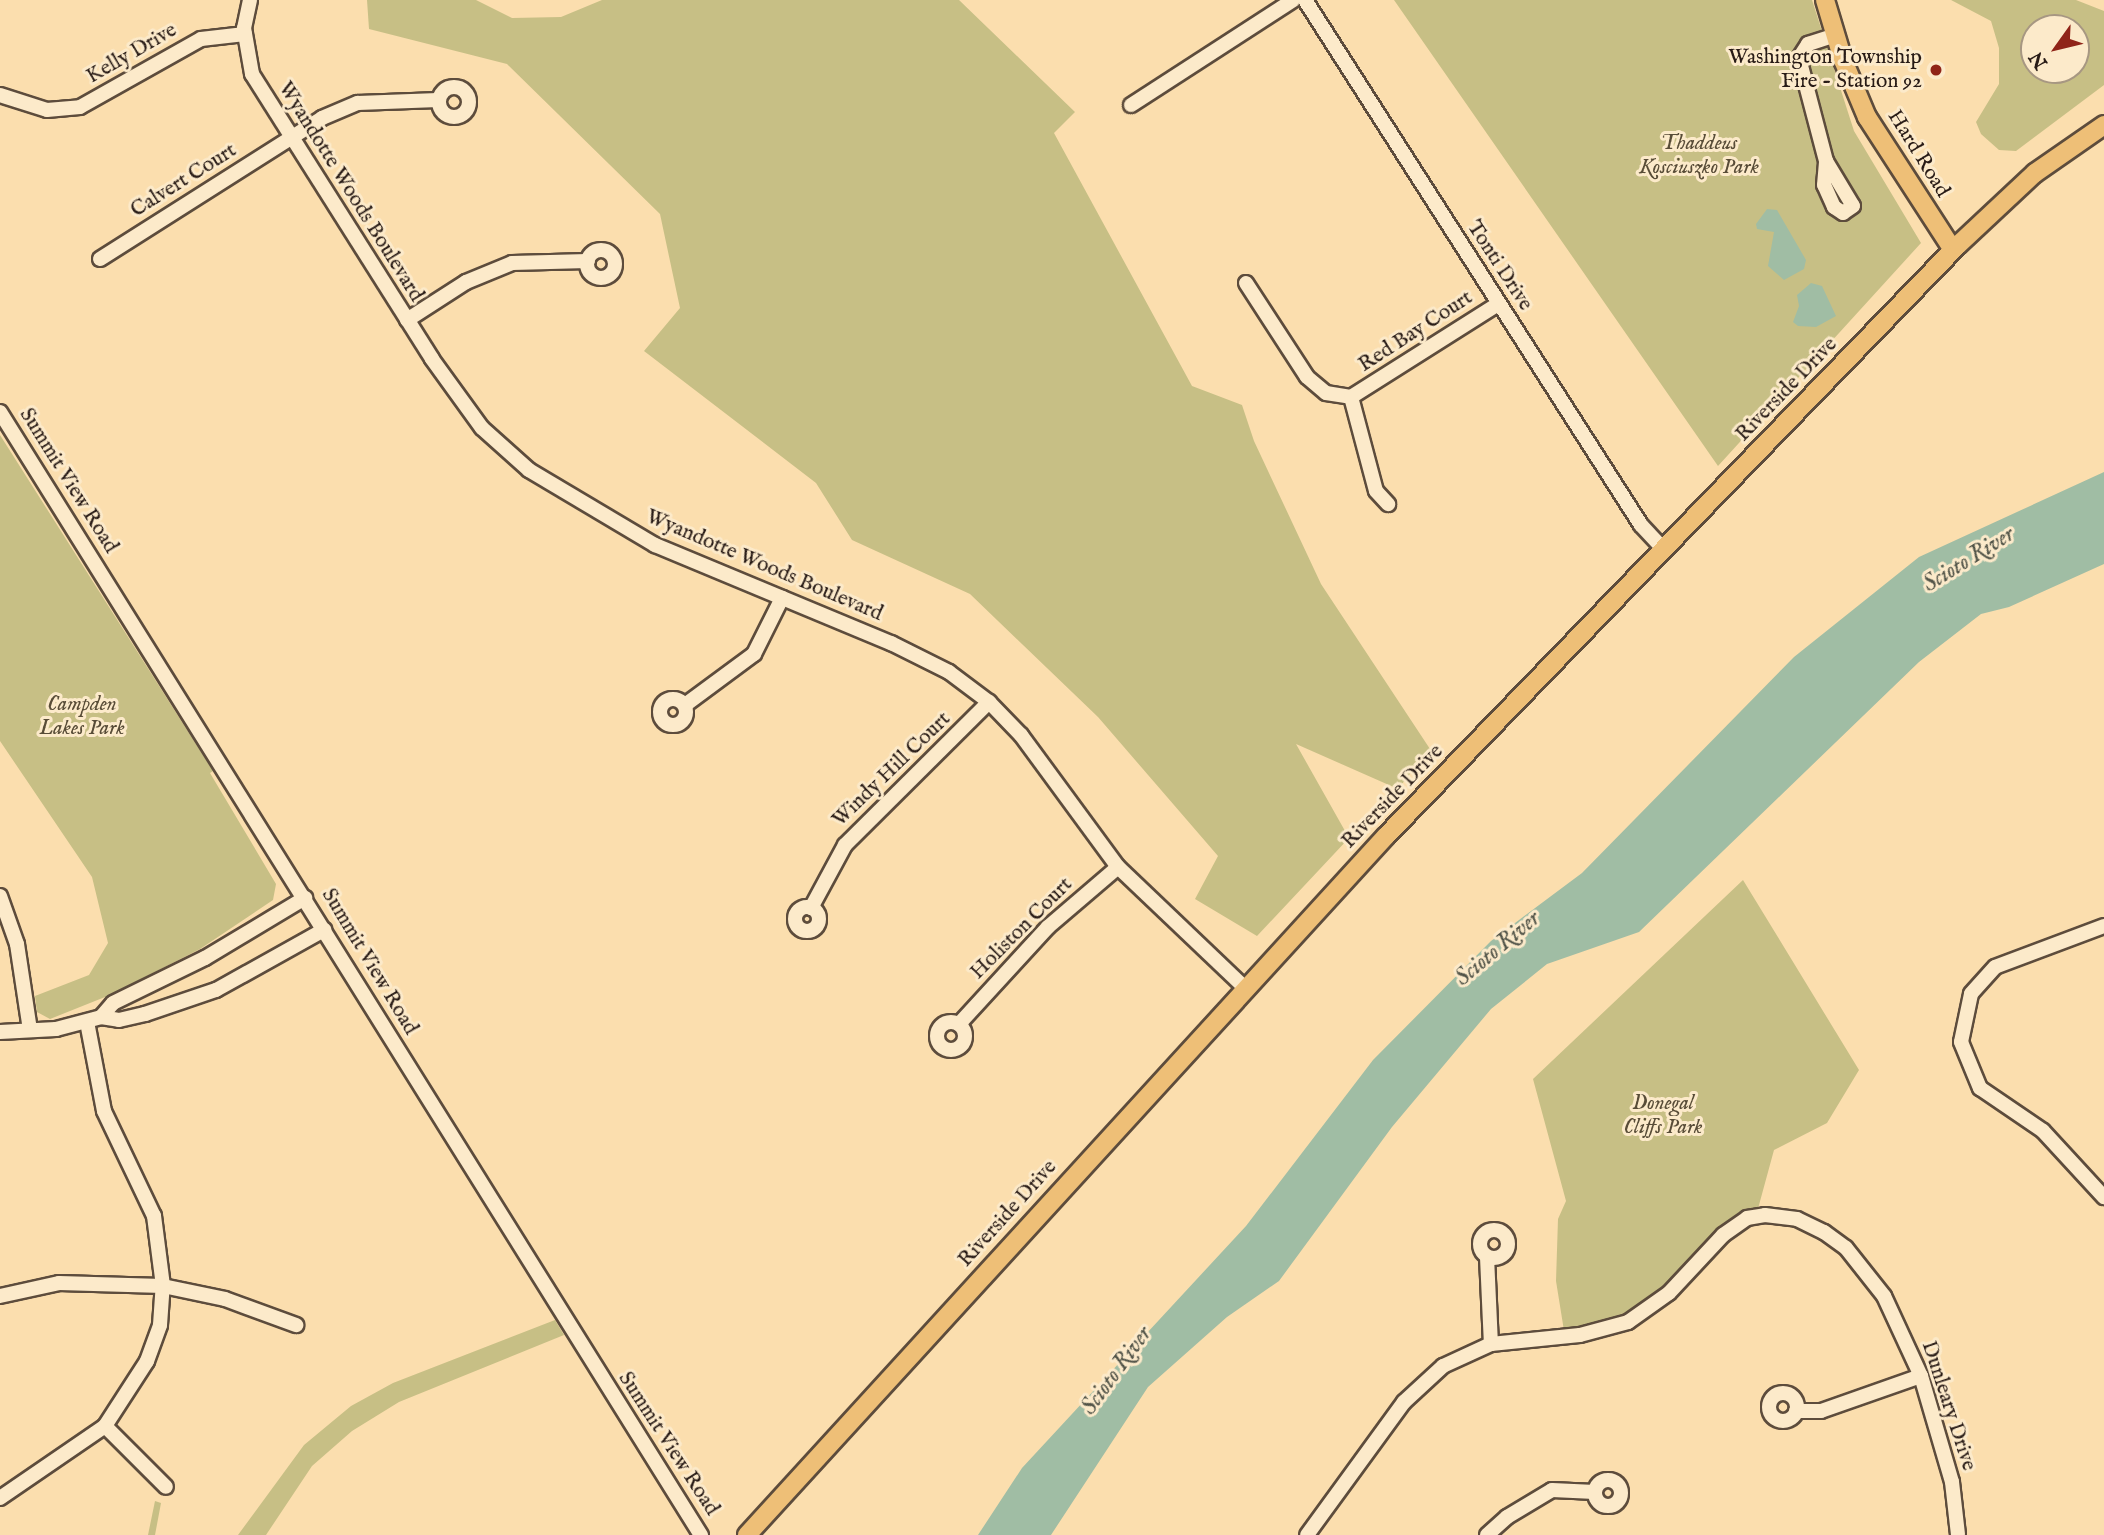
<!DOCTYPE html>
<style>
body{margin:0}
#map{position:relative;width:2104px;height:1535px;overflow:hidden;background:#fbdeae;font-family:"IM FELL English",serif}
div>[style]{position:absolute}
.green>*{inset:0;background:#c7bf85}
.water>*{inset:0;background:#a0bda4}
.roads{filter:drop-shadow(2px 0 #5d4c3c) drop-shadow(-2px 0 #5d4c3c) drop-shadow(0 2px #5d4c3c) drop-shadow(0 -2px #5d4c3c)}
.minor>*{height:14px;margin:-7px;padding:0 7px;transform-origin:7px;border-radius:7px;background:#fceaca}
.minor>.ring{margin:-7px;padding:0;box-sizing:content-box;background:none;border:14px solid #fceaca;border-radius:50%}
.major>*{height:18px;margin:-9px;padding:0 9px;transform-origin:9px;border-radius:9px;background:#eebf77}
.dots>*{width:19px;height:19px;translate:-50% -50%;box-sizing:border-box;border:4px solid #fceaca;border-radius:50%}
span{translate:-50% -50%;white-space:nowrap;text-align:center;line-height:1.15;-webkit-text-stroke:6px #fceaca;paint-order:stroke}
.street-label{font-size:21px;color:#281b16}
.poi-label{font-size:21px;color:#281b16}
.right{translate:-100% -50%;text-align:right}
.park-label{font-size:21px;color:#584c37;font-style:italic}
.water-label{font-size:23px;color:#525448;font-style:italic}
.north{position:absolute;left:2020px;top:14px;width:70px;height:70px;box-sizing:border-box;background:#fceaca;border:2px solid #a79782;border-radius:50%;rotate:236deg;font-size:19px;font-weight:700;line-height:28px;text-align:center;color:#281b16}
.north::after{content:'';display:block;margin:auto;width:24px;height:32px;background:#8f2418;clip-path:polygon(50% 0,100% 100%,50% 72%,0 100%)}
</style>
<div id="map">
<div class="green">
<div style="clip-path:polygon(367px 0,476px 0,512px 18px,561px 17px,602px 0,959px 0,1075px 112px,1054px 133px,1192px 386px,1242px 405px,1254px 441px,1321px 584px,1430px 749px,1398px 789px,1296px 744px,1349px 838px,1257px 936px,1195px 899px,1218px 856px,1098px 717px,970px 594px,852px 540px,816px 483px,644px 351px,680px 308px,660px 214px,507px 64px,369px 29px)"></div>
<div style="clip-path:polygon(1394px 0,1812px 0,1854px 131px,1921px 243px,1718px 466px)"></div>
<div style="clip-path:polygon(evenodd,1951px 0,2076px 0,2104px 11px,2104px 85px,2016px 151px,1999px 150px,1981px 134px,1976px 122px,1999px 84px,1999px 48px,1991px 21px,1951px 0,2034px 28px,2076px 28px,2076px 70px,2034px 70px,2034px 28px)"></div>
<div style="clip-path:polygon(0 435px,213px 771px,210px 773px,276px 884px,273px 900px,200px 949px,110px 995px,50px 1019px,37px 1012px,35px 996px,89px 975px,108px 943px,92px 877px,0 741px)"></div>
<div style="clip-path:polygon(1743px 880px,1859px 1070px,1827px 1123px,1774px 1150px,1756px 1216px,1628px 1322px,1565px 1337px,1556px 1281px,1558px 1219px,1566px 1201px,1533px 1079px)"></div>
<div style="clip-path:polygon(555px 1320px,564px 1335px,399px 1402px,352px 1431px,312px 1466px,266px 1535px,238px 1535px,304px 1445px,351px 1406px,393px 1383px)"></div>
<div style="clip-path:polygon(155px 1501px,161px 1503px,155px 1535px,148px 1535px)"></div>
</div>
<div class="water">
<div style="clip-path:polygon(1767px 209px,1777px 210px,1806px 260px,1804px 269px,1784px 280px,1768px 266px,1774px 232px,1757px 229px,1756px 224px)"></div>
<div style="clip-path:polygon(1811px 283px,1822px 286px,1836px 316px,1816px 327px,1798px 326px,1793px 322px,1799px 306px,1797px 295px)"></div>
<div style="clip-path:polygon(2104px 472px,2104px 564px,2009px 607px,1981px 614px,1919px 662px,1639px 932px,1547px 964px,1491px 1009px,1392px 1127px,1279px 1281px,1227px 1317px,1148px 1387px,1051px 1535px,978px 1535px,1022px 1468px,1246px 1226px,1373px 1060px,1491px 941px,1582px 873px,1794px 657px,1919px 557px)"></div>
</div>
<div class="roads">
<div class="minor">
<div style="left:250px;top:0;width:29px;rotate:102deg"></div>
<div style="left:244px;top:28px;width:47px;rotate:80.1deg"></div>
<div style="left:252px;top:74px;width:337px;rotate:57.7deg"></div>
<div style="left:432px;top:359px;width:85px;rotate:54.1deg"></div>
<div style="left:482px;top:428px;width:63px;rotate:41.8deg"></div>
<div style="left:529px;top:470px;width:147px;rotate:30.8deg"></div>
<div style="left:655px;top:545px;width:256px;rotate:22.6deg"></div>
<div style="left:891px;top:643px;width:65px;rotate:26.6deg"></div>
<div style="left:949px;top:672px;width:50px;rotate:36.9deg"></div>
<div style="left:989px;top:702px;width:46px;rotate:45.9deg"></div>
<div style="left:1021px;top:735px;width:164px;rotate:53.7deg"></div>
<div style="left:1118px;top:867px;width:175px;rotate:43.6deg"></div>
<div style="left:1305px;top:0;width:623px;rotate:57.38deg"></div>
<div style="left:1641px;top:525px;width:33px;rotate:47deg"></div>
<div class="ring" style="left:439px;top:87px;width:16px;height:16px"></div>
<div style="left:0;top:95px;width:49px;rotate:17.7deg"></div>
<div style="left:47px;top:110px;width:33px;rotate:-5deg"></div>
<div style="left:80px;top:107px;width:139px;rotate:-29.3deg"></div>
<div style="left:201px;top:39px;width:44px;rotate:-6.5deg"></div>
<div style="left:1131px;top:105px;width:193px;rotate:-32.9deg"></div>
<div style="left:1826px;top:161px;width:52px;rotate:59deg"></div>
<div style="left:1853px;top:206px;width:12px;rotate:145deg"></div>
<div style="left:1843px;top:213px;width:11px;rotate:-146deg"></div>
<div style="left:1834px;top:207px;width:24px;rotate:-114deg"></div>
<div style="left:1824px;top:185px;width:24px;rotate:-85deg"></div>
<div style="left:1826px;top:161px;width:106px;rotate:-104.7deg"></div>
<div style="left:1799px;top:58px;width:17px;rotate:-57deg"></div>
<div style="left:1808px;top:44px;width:28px;rotate:-18deg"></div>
<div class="ring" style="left:587px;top:250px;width:14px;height:14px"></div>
<div style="left:100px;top:259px;width:263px;rotate:-32.4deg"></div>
<div style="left:322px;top:118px;width:39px;rotate:-23deg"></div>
<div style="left:358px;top:103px;width:80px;rotate:-2.1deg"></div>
<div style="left:1246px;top:283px;width:112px;rotate:57deg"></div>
<div style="left:1307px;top:377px;width:25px;rotate:40deg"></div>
<div style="left:1326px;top:393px;width:25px;rotate:9deg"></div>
<div style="left:1351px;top:397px;width:174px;rotate:-32.3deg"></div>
<div style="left:407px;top:320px;width:70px;rotate:-32.8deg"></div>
<div style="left:466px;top:282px;width:50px;rotate:-22.4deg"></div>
<div style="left:512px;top:263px;width:76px;rotate:-1.5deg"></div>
<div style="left:1351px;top:397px;width:97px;rotate:75.1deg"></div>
<div style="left:1376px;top:491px;width:18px;rotate:47deg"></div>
<div style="left:0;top:412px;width:1324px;rotate:58.03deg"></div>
<div class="ring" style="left:660px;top:699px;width:12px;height:12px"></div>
<div style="left:685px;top:705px;width:86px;rotate:-36.5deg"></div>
<div style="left:754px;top:654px;width:63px;rotate:-63.4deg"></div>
<div style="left:0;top:896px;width:51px;rotate:70.5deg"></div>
<div style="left:17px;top:944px;width:87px;rotate:81.4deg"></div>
<div class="ring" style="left:795px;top:907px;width:10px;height:10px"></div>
<div style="left:811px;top:908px;width:72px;rotate:-61.6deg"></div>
<div style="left:845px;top:845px;width:203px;rotate:-44.8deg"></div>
<div style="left:2104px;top:926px;width:116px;rotate:159.4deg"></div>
<div style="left:1995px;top:967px;width:36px;rotate:132deg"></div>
<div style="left:1971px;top:994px;width:49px;rotate:101.8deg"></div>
<div style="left:1961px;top:1042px;width:50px;rotate:67.6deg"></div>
<div style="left:1980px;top:1088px;width:76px;rotate:34.3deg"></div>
<div style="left:2043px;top:1131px;width:90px;rotate:47.3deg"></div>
<div style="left:101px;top:1017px;width:18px;rotate:-49deg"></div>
<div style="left:113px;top:1003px;width:102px;rotate:-26.1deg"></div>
<div style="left:205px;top:958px;width:117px;rotate:-31deg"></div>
<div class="ring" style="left:937px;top:1022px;width:14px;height:14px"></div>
<div style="left:959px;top:1024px;width:132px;rotate:-47.5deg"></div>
<div style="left:1048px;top:927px;width:92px;rotate:-40.6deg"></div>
<div style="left:0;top:1032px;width:56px;rotate:-3.1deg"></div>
<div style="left:56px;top:1029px;width:47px;rotate:-14.9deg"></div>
<div style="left:101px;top:1017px;width:18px;rotate:9deg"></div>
<div style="left:119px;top:1020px;width:27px;rotate:-13deg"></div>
<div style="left:145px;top:1014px;width:75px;rotate:-18.7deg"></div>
<div style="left:216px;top:990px;width:124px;rotate:-29.1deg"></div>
<div class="ring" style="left:1480px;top:1230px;width:14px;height:14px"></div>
<div style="left:1487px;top:1257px;width:87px;rotate:87.4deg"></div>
<div style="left:0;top:1296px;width:60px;rotate:-12.4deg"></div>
<div style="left:59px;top:1283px;width:104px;rotate:1.7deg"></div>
<div style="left:163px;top:1286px;width:63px;rotate:11.8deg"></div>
<div style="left:225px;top:1299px;width:76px;rotate:20.1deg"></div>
<div class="ring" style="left:1769px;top:1393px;width:14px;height:14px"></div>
<div style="left:1796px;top:1411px;width:25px"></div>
<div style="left:1821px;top:1411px;width:106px;rotate:-19.3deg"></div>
<div style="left:105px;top:1426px;width:86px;rotate:45deg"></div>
<div class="ring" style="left:1595px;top:1480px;width:12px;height:12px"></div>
<div style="left:0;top:1498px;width:127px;rotate:-34.4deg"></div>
<div style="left:105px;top:1426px;width:77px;rotate:-57.1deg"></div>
<div style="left:147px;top:1361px;width:38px;rotate:-70deg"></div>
<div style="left:160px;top:1325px;width:39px;rotate:-86deg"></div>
<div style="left:163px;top:1286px;width:71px;rotate:-97.3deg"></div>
<div style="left:154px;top:1216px;width:116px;rotate:-115.5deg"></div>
<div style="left:104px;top:1111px;width:91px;rotate:-100.8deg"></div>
<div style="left:1307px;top:1535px;width:165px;rotate:-53.9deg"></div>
<div style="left:1404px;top:1402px;width:53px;rotate:-42.7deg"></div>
<div style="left:1443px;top:1366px;width:53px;rotate:-24.6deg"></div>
<div style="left:1491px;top:1344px;width:89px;rotate:-5.8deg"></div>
<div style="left:1580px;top:1335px;width:50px;rotate:-15.2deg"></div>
<div style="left:1628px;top:1322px;width:50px;rotate:-35.3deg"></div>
<div style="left:1669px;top:1293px;width:79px;rotate:-47deg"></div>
<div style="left:1723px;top:1235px;width:29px;rotate:-35deg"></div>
<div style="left:1747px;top:1218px;width:18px;rotate:-9deg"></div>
<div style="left:1765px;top:1215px;width:32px;rotate:7deg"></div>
<div style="left:1797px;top:1219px;width:30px;rotate:26deg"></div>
<div style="left:1824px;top:1232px;width:27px;rotate:36deg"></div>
<div style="left:1846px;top:1248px;width:61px;rotate:51.6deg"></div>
<div style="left:1884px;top:1296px;width:88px;rotate:65.2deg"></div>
<div style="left:1921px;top:1376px;width:110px;rotate:73.7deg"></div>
<div style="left:1952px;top:1482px;width:53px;rotate:83.5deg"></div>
<div style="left:1487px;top:1535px;width:27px;rotate:-42deg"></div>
<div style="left:1507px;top:1517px;width:52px;rotate:-31deg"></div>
<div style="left:1552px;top:1490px;width:43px;rotate:2.7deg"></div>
</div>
<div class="major">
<div style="left:1825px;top:0;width:63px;rotate:73.3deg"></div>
<div style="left:1843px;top:60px;width:62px;rotate:67.2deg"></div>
<div style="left:1867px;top:117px;width:158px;rotate:57.1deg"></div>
<div style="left:747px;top:1535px;width:947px;rotate:-47.57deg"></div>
<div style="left:1386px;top:836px;width:822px;rotate:-45.94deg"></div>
<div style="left:1958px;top:245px;width:105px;rotate:-43.1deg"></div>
<div style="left:2035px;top:173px;width:84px;rotate:-34.8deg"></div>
</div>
</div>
<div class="dots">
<div style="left:1936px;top:70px;background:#8f2418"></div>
</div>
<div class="street-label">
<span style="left:132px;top:54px;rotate:-30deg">Kelly Drive</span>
<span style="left:1918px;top:154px;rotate:58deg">Hard Road</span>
<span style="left:184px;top:181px;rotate:-32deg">Calvert Court</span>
<span style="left:350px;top:192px;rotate:58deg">Wyandotte Woods Boulevard</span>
<span style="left:1499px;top:266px;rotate:57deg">Tonti Drive</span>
<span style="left:1416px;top:332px;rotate:-33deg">Red Bay Court</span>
<span style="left:1787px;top:390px;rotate:-46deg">Riverside Drive</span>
<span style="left:68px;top:481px;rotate:58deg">Summit View Road</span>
<span style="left:764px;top:566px;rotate:23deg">Wyandotte Woods Boulevard</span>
<span style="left:892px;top:770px;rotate:-44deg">Windy Hill Court</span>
<span style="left:1393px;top:797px;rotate:-46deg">Riverside Drive</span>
<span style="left:1022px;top:929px;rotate:-45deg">Holiston Court</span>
<span style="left:369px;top:962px;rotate:59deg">Summit View Road</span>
<span style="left:1008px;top:1214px;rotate:-48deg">Riverside Drive</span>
<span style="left:1948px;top:1406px;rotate:72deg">Dunleary Drive</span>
<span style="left:668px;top:1444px;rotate:57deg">Summit View Road</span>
</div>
<div class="poi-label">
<span class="right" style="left:1922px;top:70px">Washington Township<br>Fire - Station 92</span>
</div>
<div class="park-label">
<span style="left:1699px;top:156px">Thaddeus<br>Kosciuszko Park</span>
<span style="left:82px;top:717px">Campden<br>Lakes Park</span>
<span style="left:1663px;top:1116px">Donegal<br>Cliffs Park</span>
</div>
<div class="water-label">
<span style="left:1969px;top:560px;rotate:-32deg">Scioto River</span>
<span style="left:1498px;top:949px;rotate:-40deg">Scioto River</span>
<span style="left:1117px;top:1371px;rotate:-54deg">Scioto River</span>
</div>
<div class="north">N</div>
</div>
